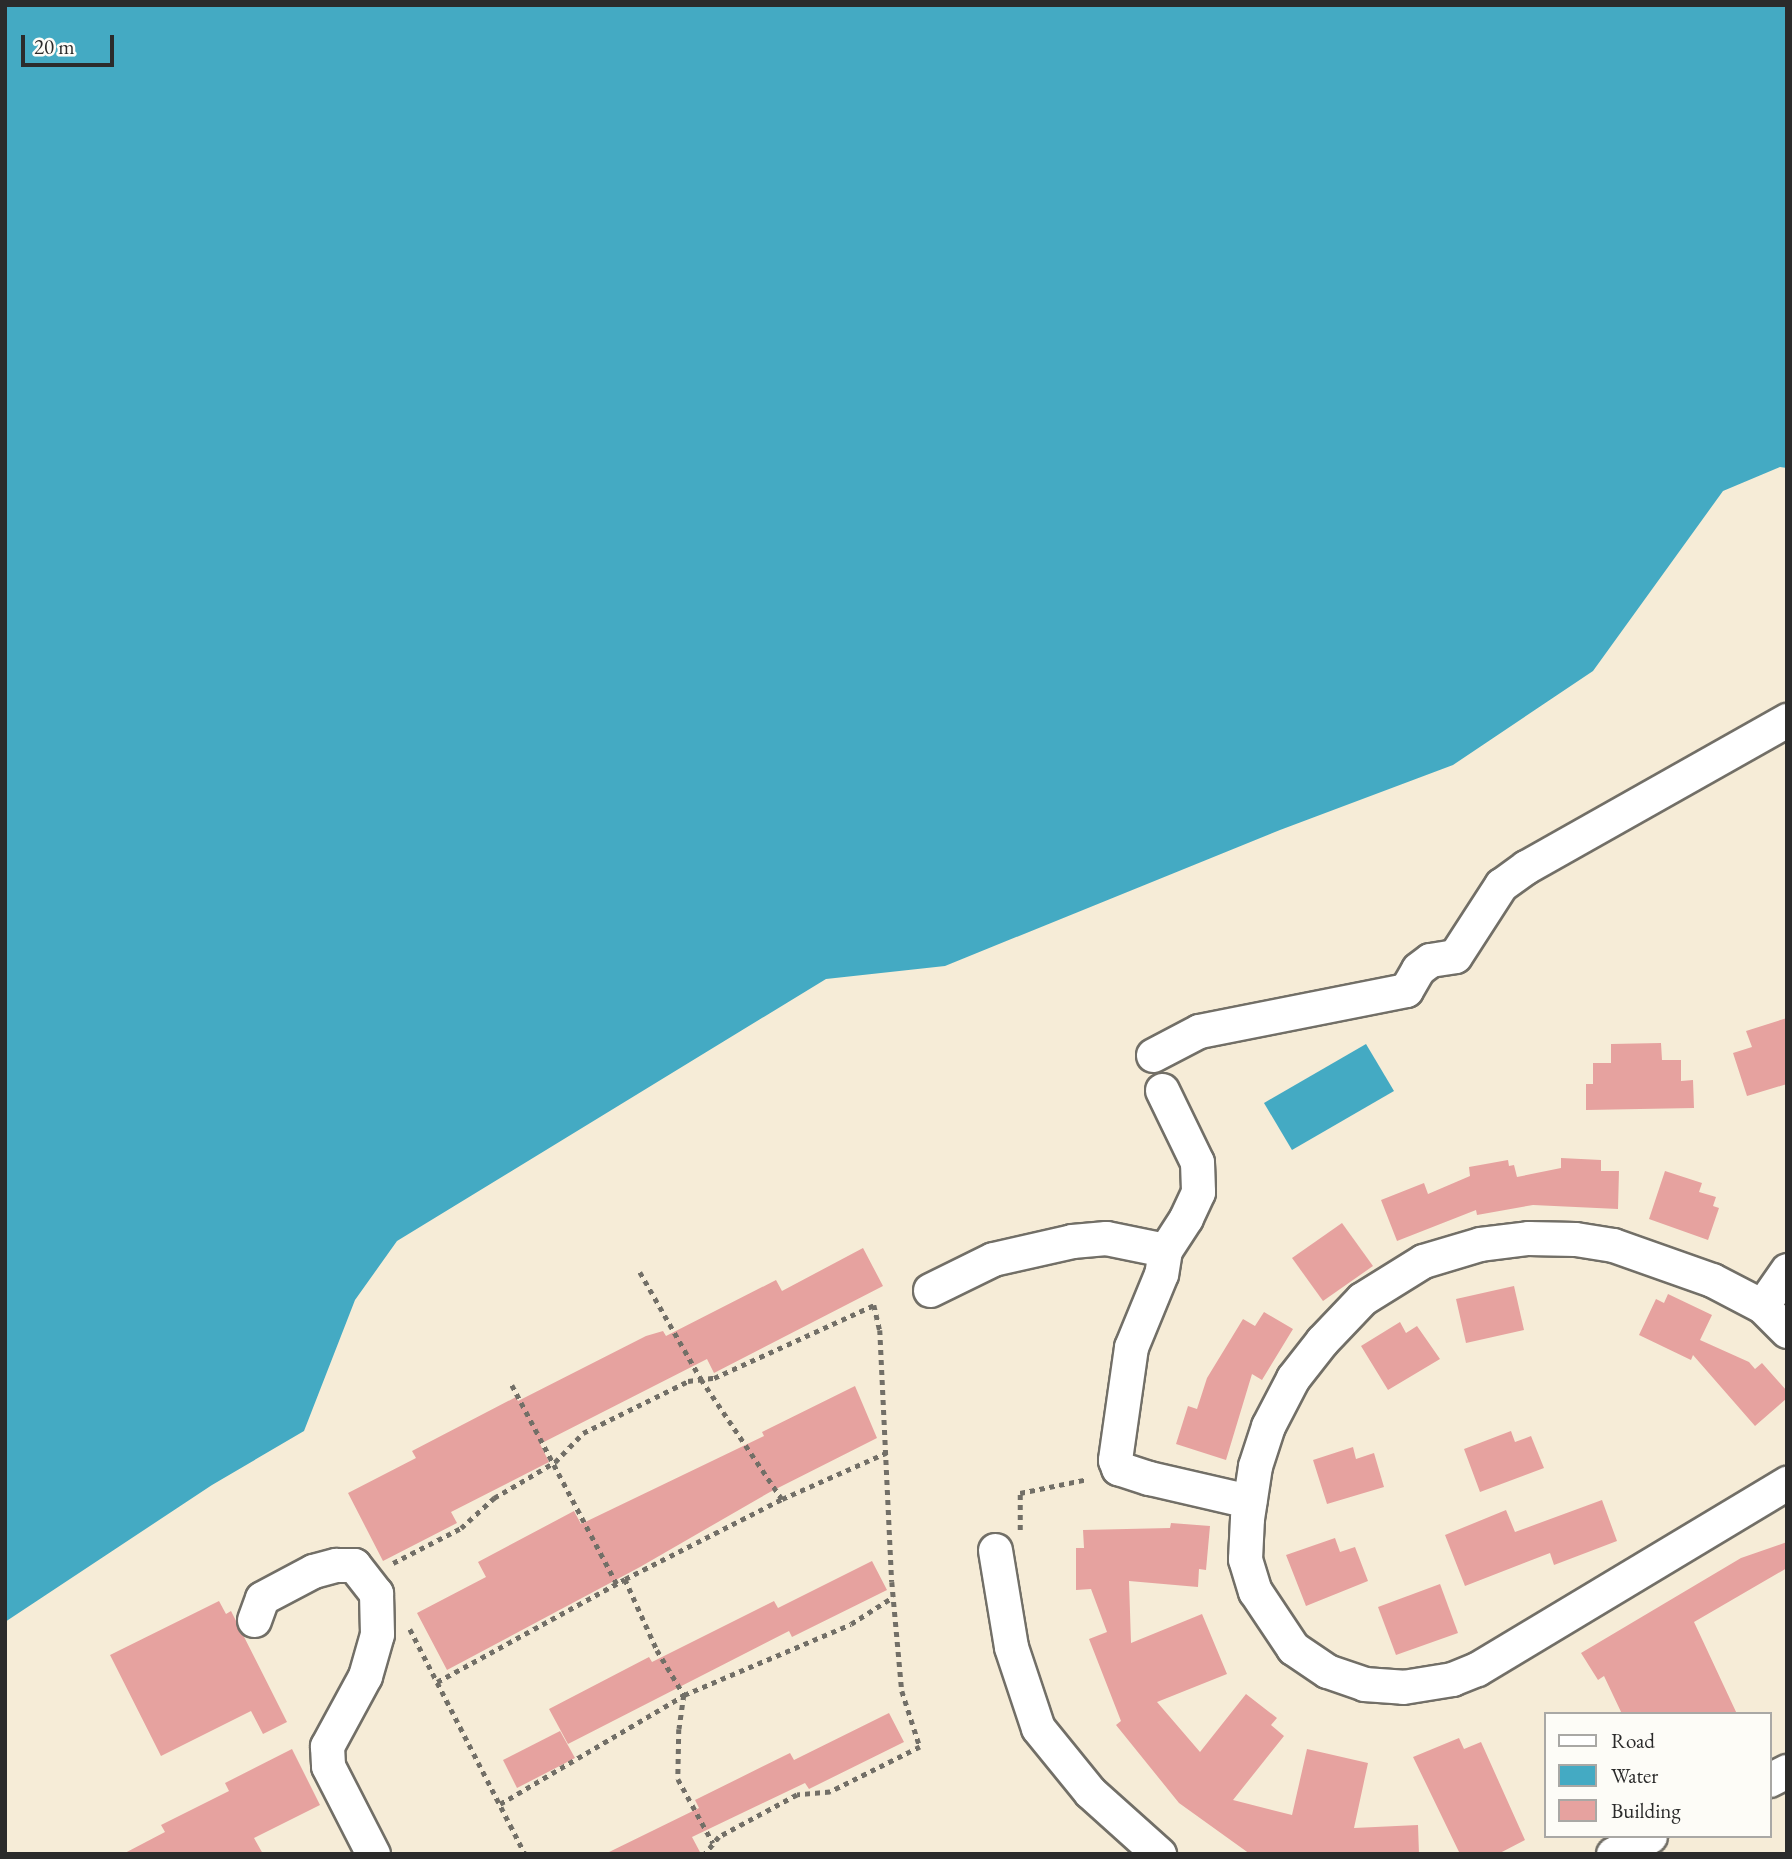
<!DOCTYPE html>
<style>
body{margin:0}
#map{position:relative;width:1792px;height:1859px;overflow:hidden;background:#f6ecd7;font-family:"EB Garamond",serif}
div>[style]{position:absolute}
.water>*{inset:0;background:#44aac3}
.building>*{inset:0;background:#e6a29f}
.path>*{height:4.5px;margin-top:-2.25px;transform-origin:0;background:repeating-linear-gradient(90deg,#726f67 0 5px,transparent 0 10px)}
.roads{filter:drop-shadow(2px 0 #726f67) drop-shadow(-2px 0 #726f67) drop-shadow(0 2px #726f67) drop-shadow(0 -2px #726f67)}
.street>*{height:33px;margin:-16.5px;padding:0 16.5px;transform-origin:16.5px;border-radius:16.5px;background:#fff}
span{translate:-50% -50%;white-space:nowrap;text-align:center;line-height:1.15;-webkit-text-stroke:5px #fdfcf7;paint-order:stroke}
.frame{position:absolute;inset:0;border:7px solid #2b2b2b;pointer-events:none}
.legend{position:absolute;left:1544px;top:1712px;width:228px;height:126px;box-sizing:border-box;background:#fdfcf7;border:2px solid #a9a8a5;margin:0;padding:9px 12px;list-style:none;font-size:21px;color:#2b2b2b}
.legend li{display:flex;align-items:center;gap:14px;height:35px}
.legend b{width:35px;border:2px solid #a9a8a5}
.scale{position:absolute;left:21px;top:35px;width:93px;height:32px;box-sizing:border-box;border:4px solid #2b2b2b;border-top:0;padding-left:9px;font-size:21px;line-height:24px;white-space:nowrap;color:#2b2b2b;-webkit-text-stroke:5px #fdfcf7;paint-order:stroke}
</style>
<div id="map">
<div class="water">
<div style="clip-path:polygon(5px 5px,1787px 5px,1787px 468px,1780px 467px,1723px 491px,1593px 671px,1453px 765px,1280px 830px,945px 966px,826px 979px,397px 1241px,355px 1300px,304px 1431px,212px 1485px,5px 1622px)"></div>
<div style="clip-path:polygon(1366px 1044px,1394px 1091px,1292px 1150px,1264px 1103px)"></div>
</div>
<div class="building">
<div style="clip-path:polygon(1787px 1018px,1787px 1084px,1747px 1096px,1733px 1053px,1752px 1047px,1746px 1031px)"></div>
<div style="clip-path:polygon(1661px 1043px,1662px 1060px,1681px 1060px,1681px 1081px,1693px 1080px,1694px 1108px,1586px 1110px,1586px 1084px,1593px 1084px,1593px 1063px,1611px 1063px,1611px 1044px)"></div>
<div style="clip-path:polygon(1561px 1158px,1601px 1160px,1601px 1171px,1619px 1171px,1618px 1209px,1533px 1205px,1477px 1215px,1476px 1210px,1397px 1241px,1381px 1200px,1424px 1183px,1428px 1194px,1470px 1176px,1469px 1167px,1508px 1160px,1509px 1166px,1514px 1165px,1517px 1177px,1561px 1168px)"></div>
<div style="clip-path:polygon(1665px 1171px,1702px 1183px,1699px 1192px,1716px 1197px,1713px 1206px,1719px 1208px,1708px 1240px,1649px 1219px)"></div>
<div style="clip-path:polygon(1342px 1223px,1373px 1266px,1323px 1301px,1292px 1258px)"></div>
<div style="clip-path:polygon(863px 1248px,883px 1286px,714px 1373px,707px 1359px,540px 1444px,549px 1462px,451px 1512px,457px 1523px,383px 1561px,348px 1493px,416px 1458px,412px 1451px,516px 1397px,518px 1401px,646px 1336px,663px 1331px,666px 1336px,776px 1280px,782px 1291px)"></div>
<div style="clip-path:polygon(1514px 1286px,1524px 1330px,1466px 1343px,1456px 1299px)"></div>
<div style="clip-path:polygon(1668px 1294px,1712px 1315px,1700px 1340px,1749px 1362px,1755px 1369px,1762px 1363px,1787px 1391px,1787px 1398px,1755px 1426px,1693px 1355px,1691px 1360px,1639px 1335px,1656px 1299px,1664px 1303px)"></div>
<div style="clip-path:polygon(1264px 1312px,1293px 1329px,1262px 1380px,1252px 1374px,1226px 1460px,1176px 1444px,1188px 1406px,1197px 1409px,1207px 1378px,1243px 1319px,1255px 1326px)"></div>
<div style="clip-path:polygon(1400px 1322px,1406px 1333px,1417px 1326px,1440px 1359px,1388px 1390px,1361px 1346px)"></div>
<div style="clip-path:polygon(855px 1386px,877px 1438px,770px 1492px,640px 1567px,447px 1670px,417px 1613px,486px 1577px,478px 1562px,574px 1511px,581px 1524px,764px 1436px,762px 1432px)"></div>
<div style="clip-path:polygon(1511px 1431px,1515px 1442px,1531px 1436px,1544px 1468px,1480px 1492px,1464px 1449px)"></div>
<div style="clip-path:polygon(1353px 1447px,1356px 1459px,1374px 1453px,1384px 1487px,1327px 1504px,1313px 1460px)"></div>
<div style="clip-path:polygon(1602px 1500px,1617px 1541px,1554px 1565px,1550px 1553px,1465px 1586px,1445px 1535px,1506px 1510px,1515px 1532px)"></div>
<div style="clip-path:polygon(1171px 1523px,1210px 1526px,1206px 1570px,1199px 1569px,1198px 1587px,1129px 1581px,1131px 1643px,1202px 1614px,1227px 1674px,1157px 1702px,1200px 1752px,1246px 1694px,1277px 1718px,1271px 1725px,1284px 1736px,1233px 1800px,1292px 1815px,1307px 1749px,1368px 1763px,1354px 1828px,1418px 1825px,1419px 1854px,1250px 1854px,1179px 1803px,1116px 1725px,1121px 1721px,1089px 1639px,1107px 1632px,1091px 1589px,1076px 1590px,1076px 1548px,1084px 1548px,1083px 1530px,1170px 1528px)"></div>
<div style="clip-path:polygon(1335px 1538px,1340px 1552px,1355px 1547px,1368px 1581px,1306px 1606px,1286px 1555px)"></div>
<div style="clip-path:polygon(1787px 1542px,1787px 1568px,1694px 1622px,1737px 1714px,1622px 1714px,1604px 1676px,1598px 1680px,1581px 1653px,1741px 1558px)"></div>
<div style="clip-path:polygon(872px 1561px,887px 1590px,792px 1637px,789px 1631px,568px 1744px,549px 1709px,649px 1657px,652px 1662px,774px 1601px,778px 1608px)"></div>
<div style="clip-path:polygon(1440px 1584px,1458px 1633px,1396px 1655px,1378px 1607px)"></div>
<div style="clip-path:polygon(219px 1601px,226px 1614px,231px 1611px,287px 1722px,263px 1734px,251px 1711px,161px 1756px,110px 1655px)"></div>
<div style="clip-path:polygon(889px 1713px,904px 1742px,809px 1789px,805px 1783px,692px 1837px,701px 1854px,605px 1854px,699px 1808px,695px 1800px,790px 1753px,794px 1760px)"></div>
<div style="clip-path:polygon(560px 1731px,575px 1758px,517px 1788px,503px 1760px)"></div>
<div style="clip-path:polygon(1459px 1738px,1464px 1749px,1481px 1742px,1525px 1840px,1498px 1854px,1460px 1854px,1413px 1757px)"></div>
<div style="clip-path:polygon(292px 1749px,320px 1805px,254px 1838px,263px 1854px,123px 1854px,165px 1832px,161px 1825px,229px 1791px,225px 1783px)"></div>
</div>
<div class="path">
<div style="left:640px;top:1272px;width:123px;rotate:60.3deg"></div>
<div style="left:701px;top:1379px;width:145px;rotate:56deg"></div>
<div style="left:512px;top:1385px;width:225px;rotate:62.2deg"></div>
<div style="left:1020px;top:1530px;width:37px;rotate:-90deg"></div>
<div style="left:1020px;top:1493px;width:69px;rotate:-11.6deg"></div>
<div style="left:393px;top:1563px;width:76px;rotate:-27.2deg"></div>
<div style="left:461px;top:1528px;width:45px;rotate:-42.3deg"></div>
<div style="left:494px;top:1498px;width:71px;rotate:-30.5deg"></div>
<div style="left:555px;top:1462px;width:40px;rotate:-46deg"></div>
<div style="left:583px;top:1433px;width:117px;rotate:-26.3deg"></div>
<div style="left:688px;top:1381px;width:26px;rotate:-7deg"></div>
<div style="left:714px;top:1378px;width:176px;rotate:-24.5deg"></div>
<div style="left:874px;top:1305px;width:26px;rotate:77deg"></div>
<div style="left:880px;top:1330px;width:252px;rotate:87.3deg"></div>
<div style="left:892px;top:1582px;width:109px;rotate:84.8deg"></div>
<div style="left:902px;top:1691px;width:59px;rotate:72.2deg"></div>
<div style="left:920px;top:1747px;width:101px;rotate:153.4deg"></div>
<div style="left:830px;top:1792px;width:33px;rotate:175deg"></div>
<div style="left:797px;top:1795px;width:89px;rotate:151.7deg"></div>
<div style="left:719px;top:1837px;width:22px;rotate:129deg"></div>
<div style="left:625px;top:1579px;width:78px;rotate:65.7deg"></div>
<div style="left:657px;top:1650px;width:52px;rotate:59deg"></div>
<div style="left:684px;top:1695px;width:34px;rotate:98deg"></div>
<div style="left:679px;top:1729px;width:50px;rotate:91.1deg"></div>
<div style="left:678px;top:1779px;width:73px;rotate:61.3deg"></div>
<div style="left:410px;top:1629px;width:253px;rotate:62.9deg"></div>
<div style="left:437px;top:1682px;width:214px;rotate:-28.7deg"></div>
<div style="left:625px;top:1579px;width:176px;rotate:-27deg"></div>
<div style="left:782px;top:1499px;width:114px;rotate:-23.9deg"></div>
<div style="left:500px;top:1804px;width:214px;rotate:-30.6deg"></div>
<div style="left:684px;top:1695px;width:181px;rotate:-23deg"></div>
<div style="left:851px;top:1624px;width:50px;rotate:-32.7deg"></div>
</div>
<div class="roads">
<div class="street">
<div style="left:1153px;top:1055px;width:52px;rotate:-27.6deg"></div>
<div style="left:1199px;top:1031px;width:211px;rotate:-11.2deg"></div>
<div style="left:1406px;top:990px;width:24px;rotate:-60deg"></div>
<div style="left:1418px;top:969px;width:15px;rotate:-37deg"></div>
<div style="left:1430px;top:960px;width:25px;rotate:-9deg"></div>
<div style="left:1455px;top:956px;width:85px;rotate:-57.1deg"></div>
<div style="left:1501px;top:885px;width:31px;rotate:-36deg"></div>
<div style="left:1526px;top:867px;width:300px;rotate:-29.4deg"></div>
<div style="left:1162px;top:1090px;width:80px;rotate:64.1deg"></div>
<div style="left:1197px;top:1162px;width:30px;rotate:88deg"></div>
<div style="left:1198px;top:1192px;width:29px;rotate:115deg"></div>
<div style="left:1186px;top:1218px;width:38px;rotate:123deg"></div>
<div style="left:1165px;top:1250px;width:24px;rotate:99deg"></div>
<div style="left:1161px;top:1274px;width:79px;rotate:112.3deg"></div>
<div style="left:1131px;top:1347px;width:114px;rotate:98.1deg"></div>
<div style="left:1115px;top:1460px;width:9px;rotate:69deg"></div>
<div style="left:1118px;top:1468px;width:33px;rotate:18deg"></div>
<div style="left:1149px;top:1478px;width:103px;rotate:13deg"></div>
<div style="left:930px;top:1290px;width:70px;rotate:-26.2deg"></div>
<div style="left:993px;top:1259px;width:81px;rotate:-12.8deg"></div>
<div style="left:1072px;top:1241px;width:34px;rotate:-5deg"></div>
<div style="left:1106px;top:1238px;width:60px;rotate:11.5deg"></div>
<div style="left:1762px;top:1306px;width:44px;rotate:-55.2deg"></div>
<div style="left:1787px;top:1331px;width:35px;rotate:-135deg"></div>
<div style="left:1762px;top:1306px;width:56px;rotate:-152.5deg"></div>
<div style="left:1712px;top:1280px;width:105px;rotate:-160.5deg"></div>
<div style="left:1613px;top:1245px;width:38px;rotate:-171deg"></div>
<div style="left:1575px;top:1239px;width:47px;rotate:-178.8deg"></div>
<div style="left:1528px;top:1238px;width:48px;rotate:172.9deg"></div>
<div style="left:1480px;top:1244px;width:59px;rotate:163.4deg"></div>
<div style="left:1423px;top:1261px;width:72px;rotate:148.1deg"></div>
<div style="left:1362px;top:1299px;width:58px;rotate:133.6deg"></div>
<div style="left:1322px;top:1341px;width:47px;rotate:128.1deg"></div>
<div style="left:1293px;top:1378px;width:54px;rotate:117.5deg"></div>
<div style="left:1268px;top:1426px;width:42px;rotate:108deg"></div>
<div style="left:1255px;top:1466px;width:53px;rotate:98.7deg"></div>
<div style="left:1247px;top:1518px;width:41px;rotate:92.8deg"></div>
<div style="left:1245px;top:1559px;width:34px;rotate:73deg"></div>
<div style="left:1255px;top:1591px;width:69px;rotate:56.3deg"></div>
<div style="left:1293px;top:1648px;width:41px;rotate:34.1deg"></div>
<div style="left:1327px;top:1671px;width:39px;rotate:19deg"></div>
<div style="left:1364px;top:1684px;width:39px;rotate:4deg"></div>
<div style="left:1403px;top:1687px;width:50px;rotate:-9.3deg"></div>
<div style="left:1452px;top:1679px;width:27px;rotate:-22deg"></div>
<div style="left:1477px;top:1669px;width:362px;rotate:-31deg"></div>
<div style="left:995px;top:1550px;width:98px;rotate:80.6deg"></div>
<div style="left:1011px;top:1647px;width:85px;rotate:71.6deg"></div>
<div style="left:1038px;top:1728px;width:82px;rotate:50.9deg"></div>
<div style="left:1090px;top:1792px;width:93px;rotate:41.9deg"></div>
<div style="left:254px;top:1620px;width:23px;rotate:-70deg"></div>
<div style="left:262px;top:1598px;width:58px;rotate:-27.9deg"></div>
<div style="left:313px;top:1571px;width:24px;rotate:-15deg"></div>
<div style="left:336px;top:1565px;width:18px"></div>
<div style="left:354px;top:1565px;width:36px;rotate:52deg"></div>
<div style="left:376px;top:1593px;width:41px;rotate:88.6deg"></div>
<div style="left:377px;top:1634px;width:44px;rotate:105.9deg"></div>
<div style="left:365px;top:1676px;width:80px;rotate:118.5deg"></div>
<div style="left:327px;top:1746px;width:20px;rotate:87deg"></div>
<div style="left:328px;top:1766px;width:99px;rotate:62.9deg"></div>
<div style="left:1769px;top:1780px;width:20px;rotate:-27deg"></div>
<div style="left:1613px;top:1854px;width:41px;rotate:-25.9deg"></div>
</div>
</div>
<div class="frame"></div>
<ul class="legend">
<li><b style="height:9px;background:#fff"></b>Road</li>
<li><b style="height:19px;background:#44aac3"></b>Water</li>
<li><b style="height:19px;background:#e6a29f"></b>Building</li>
</ul>
<div class="scale">20 m</div>
</div>
